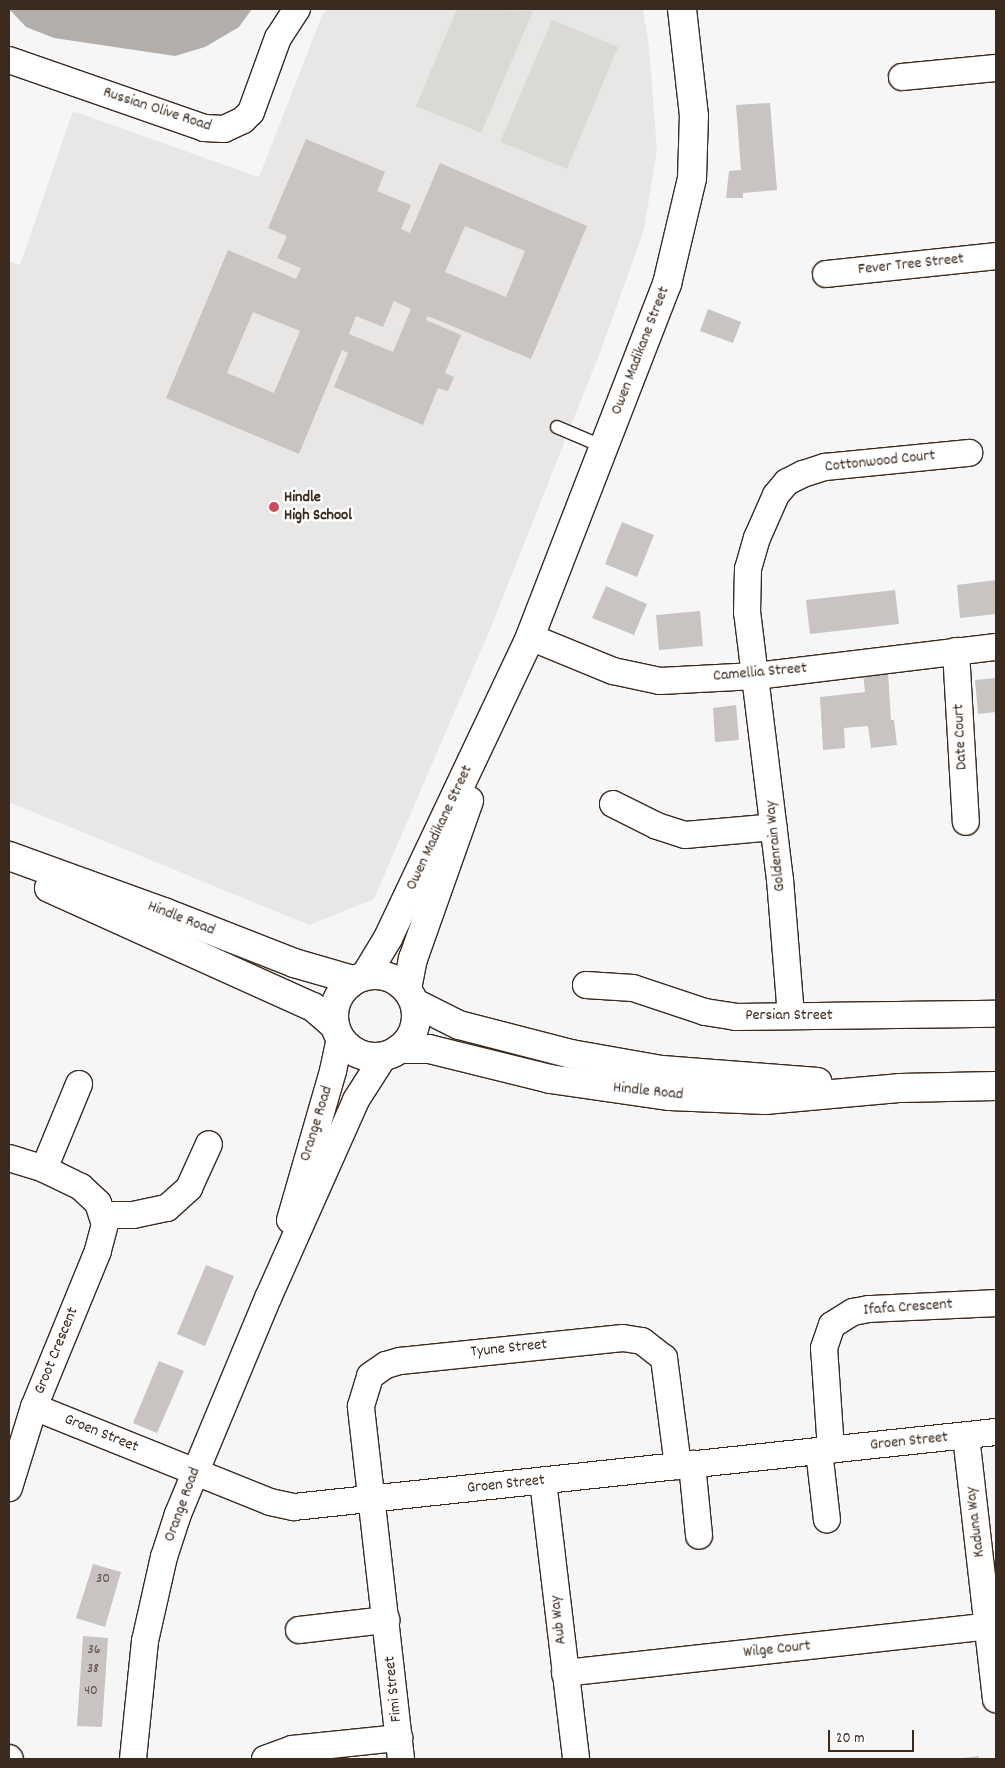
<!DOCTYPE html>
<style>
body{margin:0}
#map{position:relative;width:1005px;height:1768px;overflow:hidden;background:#f7f6f6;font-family:Dekko,sans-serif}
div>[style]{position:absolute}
.built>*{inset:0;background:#e9e7e6}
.green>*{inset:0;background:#dbd9d6}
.water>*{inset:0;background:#b4aeaa}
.building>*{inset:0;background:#c9c3c1}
.roads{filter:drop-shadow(1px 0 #3b2a1e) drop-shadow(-1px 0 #3b2a1e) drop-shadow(0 1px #3b2a1e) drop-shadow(0 -1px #3b2a1e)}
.service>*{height:12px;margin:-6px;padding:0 6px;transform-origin:6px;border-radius:6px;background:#fff}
.minor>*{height:26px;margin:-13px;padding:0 13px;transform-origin:13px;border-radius:13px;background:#fff}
.tertiary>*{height:28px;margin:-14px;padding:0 14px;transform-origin:14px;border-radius:14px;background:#fff}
.secondary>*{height:28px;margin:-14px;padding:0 14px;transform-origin:14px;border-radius:14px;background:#fff}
.secondary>.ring{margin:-14px;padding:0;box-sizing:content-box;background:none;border:28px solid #fff;border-radius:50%}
.dots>*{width:14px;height:14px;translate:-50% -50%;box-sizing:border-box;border:2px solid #fff;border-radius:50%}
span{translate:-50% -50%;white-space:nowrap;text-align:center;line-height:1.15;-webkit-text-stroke:5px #fff;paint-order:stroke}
.number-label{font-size:14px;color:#5e5047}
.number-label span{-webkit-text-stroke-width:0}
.street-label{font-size:16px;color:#3b2a1e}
.poi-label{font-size:16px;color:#3b2a1e;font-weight:700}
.left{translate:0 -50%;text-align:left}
.frame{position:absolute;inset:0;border:10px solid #3b2a1e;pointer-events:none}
.scale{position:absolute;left:828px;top:1730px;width:86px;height:22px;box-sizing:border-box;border:2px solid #3b2a1e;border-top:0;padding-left:6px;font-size:15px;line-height:18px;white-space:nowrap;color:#3b2a1e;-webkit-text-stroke:4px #fff;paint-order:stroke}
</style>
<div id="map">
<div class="built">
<div style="clip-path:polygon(329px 9px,643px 9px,649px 47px,657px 150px,644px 230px,601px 350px,491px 627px,374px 899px,309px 925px,9px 802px,9px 261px,20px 265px,73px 111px,259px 177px,323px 13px)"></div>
</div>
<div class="green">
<div style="clip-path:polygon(457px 9px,533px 11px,481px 133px,416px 106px)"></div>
<div style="clip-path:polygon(552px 20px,618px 47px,567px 169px,500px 142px)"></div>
</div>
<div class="water">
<div style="clip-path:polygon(9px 9px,252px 9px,239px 27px,205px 47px,175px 56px,54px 38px,26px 27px)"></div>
</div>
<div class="building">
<div style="clip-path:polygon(770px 103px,777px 190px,743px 193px,743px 198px,726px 198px,729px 171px,741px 170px,736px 105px)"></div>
<div style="clip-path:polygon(evenodd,306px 139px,385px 172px,377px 191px,411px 205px,401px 229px,410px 233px,440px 163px,587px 226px,531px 359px,428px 316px,426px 320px,461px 335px,445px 373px,454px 377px,448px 391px,438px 388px,423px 425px,334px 387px,348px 353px,342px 350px,299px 454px,166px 398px,228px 250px,296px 279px,301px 268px,277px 258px,287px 236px,268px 228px,306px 139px,465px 226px,525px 251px,506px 297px,445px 272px,465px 226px,306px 139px,394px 301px,411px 309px,393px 352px,349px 334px,356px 316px,383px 327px,394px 301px,306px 139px,253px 312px,300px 331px,274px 393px,227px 373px,253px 312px)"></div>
<div style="clip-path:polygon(708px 309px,741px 322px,733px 343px,700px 331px)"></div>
<div style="clip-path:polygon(622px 522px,654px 535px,637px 577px,605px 564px)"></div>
<div style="clip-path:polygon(996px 580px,996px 614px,960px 618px,957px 585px)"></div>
<div style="clip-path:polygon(606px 586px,647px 604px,634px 635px,592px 618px)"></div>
<div style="clip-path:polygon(895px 590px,899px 624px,810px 634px,806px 600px)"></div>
<div style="clip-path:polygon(700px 611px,703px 646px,659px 650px,656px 615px)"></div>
<div style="clip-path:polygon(888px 672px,891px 720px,894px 720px,897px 745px,871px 748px,868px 726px,844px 728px,845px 748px,823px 750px,820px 697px,865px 692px,863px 674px)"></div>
<div style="clip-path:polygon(996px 678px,996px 712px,978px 714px,975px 680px)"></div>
<div style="clip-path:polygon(736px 705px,739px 740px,715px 742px,713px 708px)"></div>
<div style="clip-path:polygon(206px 1265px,234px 1276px,205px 1346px,177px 1334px)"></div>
<div style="clip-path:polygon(159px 1361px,184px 1371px,157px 1433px,133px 1423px)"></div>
<div style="clip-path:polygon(93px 1564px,121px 1572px,105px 1627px,76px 1618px)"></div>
<div style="clip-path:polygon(83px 1636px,108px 1638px,102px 1727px,77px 1726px)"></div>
<div style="clip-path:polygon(979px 1756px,979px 1759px,964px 1759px,963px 1758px)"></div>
</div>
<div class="roads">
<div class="service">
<div style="left:557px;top:427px;width:51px;rotate:23.1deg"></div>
</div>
<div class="minor">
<div style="left:9px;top:60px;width:207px;rotate:19.2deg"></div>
<div style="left:204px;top:128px;width:20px;rotate:3deg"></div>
<div style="left:224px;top:129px;width:21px;rotate:-25deg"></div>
<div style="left:243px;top:120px;width:11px;rotate:-45deg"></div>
<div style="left:251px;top:112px;width:79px;rotate:-70deg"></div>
<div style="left:278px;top:38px;width:35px;rotate:-57deg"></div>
<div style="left:902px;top:77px;width:94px;rotate:-5.5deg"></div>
<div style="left:826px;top:274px;width:171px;rotate:-6deg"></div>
<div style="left:530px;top:637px;width:90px;rotate:22.3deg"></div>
<div style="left:613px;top:671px;width:48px;rotate:12deg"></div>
<div style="left:660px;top:681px;width:96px;rotate:-3deg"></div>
<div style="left:756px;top:676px;width:242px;rotate:-6.9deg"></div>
<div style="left:956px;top:651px;width:171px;rotate:86.7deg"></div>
<div style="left:613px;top:804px;width:49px;rotate:26.6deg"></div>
<div style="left:657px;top:826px;width:29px;rotate:18deg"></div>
<div style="left:685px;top:835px;width:89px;rotate:-5.1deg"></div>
<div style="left:586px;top:985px;width:47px;rotate:3.7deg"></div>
<div style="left:633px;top:988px;width:76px;rotate:18.4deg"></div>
<div style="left:705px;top:1012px;width:30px;rotate:9deg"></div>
<div style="left:735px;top:1017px;width:261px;rotate:-0.7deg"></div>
<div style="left:791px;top:1016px;width:136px;rotate:-94.6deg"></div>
<div style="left:780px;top:880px;width:269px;rotate:-97deg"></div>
<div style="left:747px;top:613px;width:44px;rotate:-88.7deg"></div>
<div style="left:748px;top:569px;width:32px;rotate:-74deg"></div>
<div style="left:757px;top:538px;width:47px;rotate:-66.2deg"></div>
<div style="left:776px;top:495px;width:17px;rotate:-50deg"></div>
<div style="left:787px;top:482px;width:18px;rotate:-27deg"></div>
<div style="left:803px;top:474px;width:23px;rotate:-18deg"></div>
<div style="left:825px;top:467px;width:145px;rotate:-5.6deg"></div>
<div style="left:9px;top:1158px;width:37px;rotate:17deg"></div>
<div style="left:44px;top:1169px;width:41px;rotate:25.9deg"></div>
<div style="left:81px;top:1187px;width:23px;rotate:43deg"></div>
<div style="left:98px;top:1203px;width:22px;rotate:72deg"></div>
<div style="left:105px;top:1224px;width:28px;rotate:105deg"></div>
<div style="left:98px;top:1251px;width:169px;rotate:112.3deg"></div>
<div style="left:34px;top:1407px;width:85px;rotate:107.2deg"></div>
<div style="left:44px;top:1169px;width:92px;rotate:-67.6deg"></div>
<div style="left:104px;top:1215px;width:29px"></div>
<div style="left:133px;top:1215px;width:35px;rotate:-12deg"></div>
<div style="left:167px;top:1208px;width:30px;rotate:-42deg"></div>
<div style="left:189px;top:1188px;width:48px;rotate:-65.6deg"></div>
<div style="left:290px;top:1220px;width:155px;rotate:-73.9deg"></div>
<div style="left:333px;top:1071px;width:35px;rotate:-78deg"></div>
<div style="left:34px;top:1407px;width:254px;rotate:21.9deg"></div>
<div style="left:270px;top:1502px;width:25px;rotate:12deg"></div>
<div style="left:294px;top:1507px;width:706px;rotate:-6.1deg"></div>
<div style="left:966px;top:1436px;width:265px;rotate:83.5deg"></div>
<div style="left:831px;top:1450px;width:102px;rotate:-93.9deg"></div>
<div style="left:824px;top:1348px;width:24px;rotate:-71deg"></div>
<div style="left:832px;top:1325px;width:25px;rotate:-32deg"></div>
<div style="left:853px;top:1312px;width:16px;rotate:-11deg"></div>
<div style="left:869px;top:1309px;width:127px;rotate:-2.7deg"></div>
<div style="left:819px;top:1451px;width:69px;rotate:83.4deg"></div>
<div style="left:692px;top:1464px;width:72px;rotate:84.4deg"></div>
<div style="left:543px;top:1481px;width:280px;rotate:83.2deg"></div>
<div style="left:299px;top:1630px;width:88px;rotate:-6.6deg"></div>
<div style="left:565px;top:1673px;width:426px;rotate:-6.3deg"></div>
<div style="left:9px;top:1758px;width:1px;rotate:45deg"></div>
<div style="left:133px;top:1759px;width:119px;rotate:-84.2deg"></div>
<div style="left:145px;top:1641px;width:86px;rotate:-77.3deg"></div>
<div style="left:164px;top:1557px;width:45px;rotate:-72deg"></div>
<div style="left:178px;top:1514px;width:234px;rotate:-67.4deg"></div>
<div style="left:268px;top:1298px;width:217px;rotate:-66deg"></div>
<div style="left:356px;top:1100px;width:52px;rotate:-57.5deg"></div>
<div style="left:265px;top:1759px;width:29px;rotate:-20deg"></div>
<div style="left:292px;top:1749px;width:108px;rotate:-5.9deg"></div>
<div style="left:401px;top:1759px;width:355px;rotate:-96.5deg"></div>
<div style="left:361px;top:1406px;width:31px;rotate:-73deg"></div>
<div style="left:370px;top:1376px;width:19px;rotate:-35deg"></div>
<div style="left:386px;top:1365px;width:15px;rotate:-16deg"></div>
<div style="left:400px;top:1361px;width:224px;rotate:-5.9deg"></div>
<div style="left:623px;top:1338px;width:19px;rotate:9deg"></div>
<div style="left:642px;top:1341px;width:28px;rotate:38deg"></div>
<div style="left:664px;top:1358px;width:109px;rotate:82.6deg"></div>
</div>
<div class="tertiary">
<div style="left:365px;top:976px;width:44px;rotate:-58.8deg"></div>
<div style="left:388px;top:938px;width:333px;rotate:-64.7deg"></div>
<div style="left:530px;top:637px;width:379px;rotate:-68.8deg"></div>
<div style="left:667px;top:284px;width:109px;rotate:-76.7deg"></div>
<div style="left:692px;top:178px;width:62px;rotate:-88.2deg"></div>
<div style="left:694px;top:116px;width:108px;rotate:-96.4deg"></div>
<div style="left:407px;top:989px;width:31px;rotate:-79deg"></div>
<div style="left:413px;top:959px;width:168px;rotate:-70.5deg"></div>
</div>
<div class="secondary">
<div style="left:9px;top:856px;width:165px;rotate:19.9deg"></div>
<div style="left:164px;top:912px;width:140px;rotate:21.4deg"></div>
<div style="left:294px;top:963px;width:61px;rotate:16.1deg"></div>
<div style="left:49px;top:888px;width:290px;rotate:24.3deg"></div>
<div style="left:313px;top:1007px;width:29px;rotate:41deg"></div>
<div class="ring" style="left:334px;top:975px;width:54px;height:54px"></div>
<div style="left:415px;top:1003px;width:49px;rotate:26.6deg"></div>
<div style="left:459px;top:1025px;width:116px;rotate:14.5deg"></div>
<div style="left:571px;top:1054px;width:92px;rotate:10deg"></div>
<div style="left:662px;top:1070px;width:156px;rotate:4.4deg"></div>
<div style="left:399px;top:1049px;width:30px"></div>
<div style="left:429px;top:1049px;width:125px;rotate:13.9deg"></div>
<div style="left:550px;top:1079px;width:121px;rotate:8.1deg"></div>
<div style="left:670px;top:1096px;width:95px;rotate:2.4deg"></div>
<div style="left:765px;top:1100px;width:136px;rotate:-5.1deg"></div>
<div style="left:900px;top:1088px;width:96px;rotate:-1.2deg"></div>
</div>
</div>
<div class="dots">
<div style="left:274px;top:507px;background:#d1495b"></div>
</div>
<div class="number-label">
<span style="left:103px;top:1579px">30</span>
<span style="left:94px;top:1650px">36</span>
<span style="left:93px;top:1669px">38</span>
<span style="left:91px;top:1691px">40</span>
</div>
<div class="street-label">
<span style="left:157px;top:110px;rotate:18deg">Russian Olive Road</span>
<span style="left:911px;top:265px;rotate:-6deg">Fever Tree Street</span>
<span style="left:641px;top:351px;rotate:-69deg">Owen Madikane Street</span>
<span style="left:880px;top:462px;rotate:-6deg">Cottonwood Court</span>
<span style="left:760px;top:673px;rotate:-5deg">Camellia Street</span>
<span style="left:961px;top:737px;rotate:-93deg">Date Court</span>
<span style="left:440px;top:828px;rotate:-65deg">Owen Madikane Street</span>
<span style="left:776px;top:846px;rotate:-96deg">Goldenrain Way</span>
<span style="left:181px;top:919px;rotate:21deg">Hindle Road</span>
<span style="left:789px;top:1016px">Persian Street</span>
<span style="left:648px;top:1092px;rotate:6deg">Hindle Road</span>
<span style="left:317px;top:1124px;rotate:-73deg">Orange Road</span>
<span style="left:908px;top:1308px;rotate:-4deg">Ifafa Crescent</span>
<span style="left:509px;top:1349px;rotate:-6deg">Tyune Street</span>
<span style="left:57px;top:1351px;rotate:-68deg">Groot Crescent</span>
<span style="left:101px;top:1434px;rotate:22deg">Groen Street</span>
<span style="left:909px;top:1442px;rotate:-6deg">Groen Street</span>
<span style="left:506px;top:1485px;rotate:-6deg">Groen Street</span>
<span style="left:183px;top:1505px;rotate:-70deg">Orange Road</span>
<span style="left:976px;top:1522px;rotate:-97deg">Kaduna Way</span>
<span style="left:559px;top:1620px;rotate:-97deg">Aub Way</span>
<span style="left:777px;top:1650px;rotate:-6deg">Wilge Court</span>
<span style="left:394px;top:1689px;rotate:-96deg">Fimi Street</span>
</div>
<div class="poi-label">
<span class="left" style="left:284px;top:507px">Hindle<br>High School</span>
</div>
<div class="frame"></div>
<div class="scale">20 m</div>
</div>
